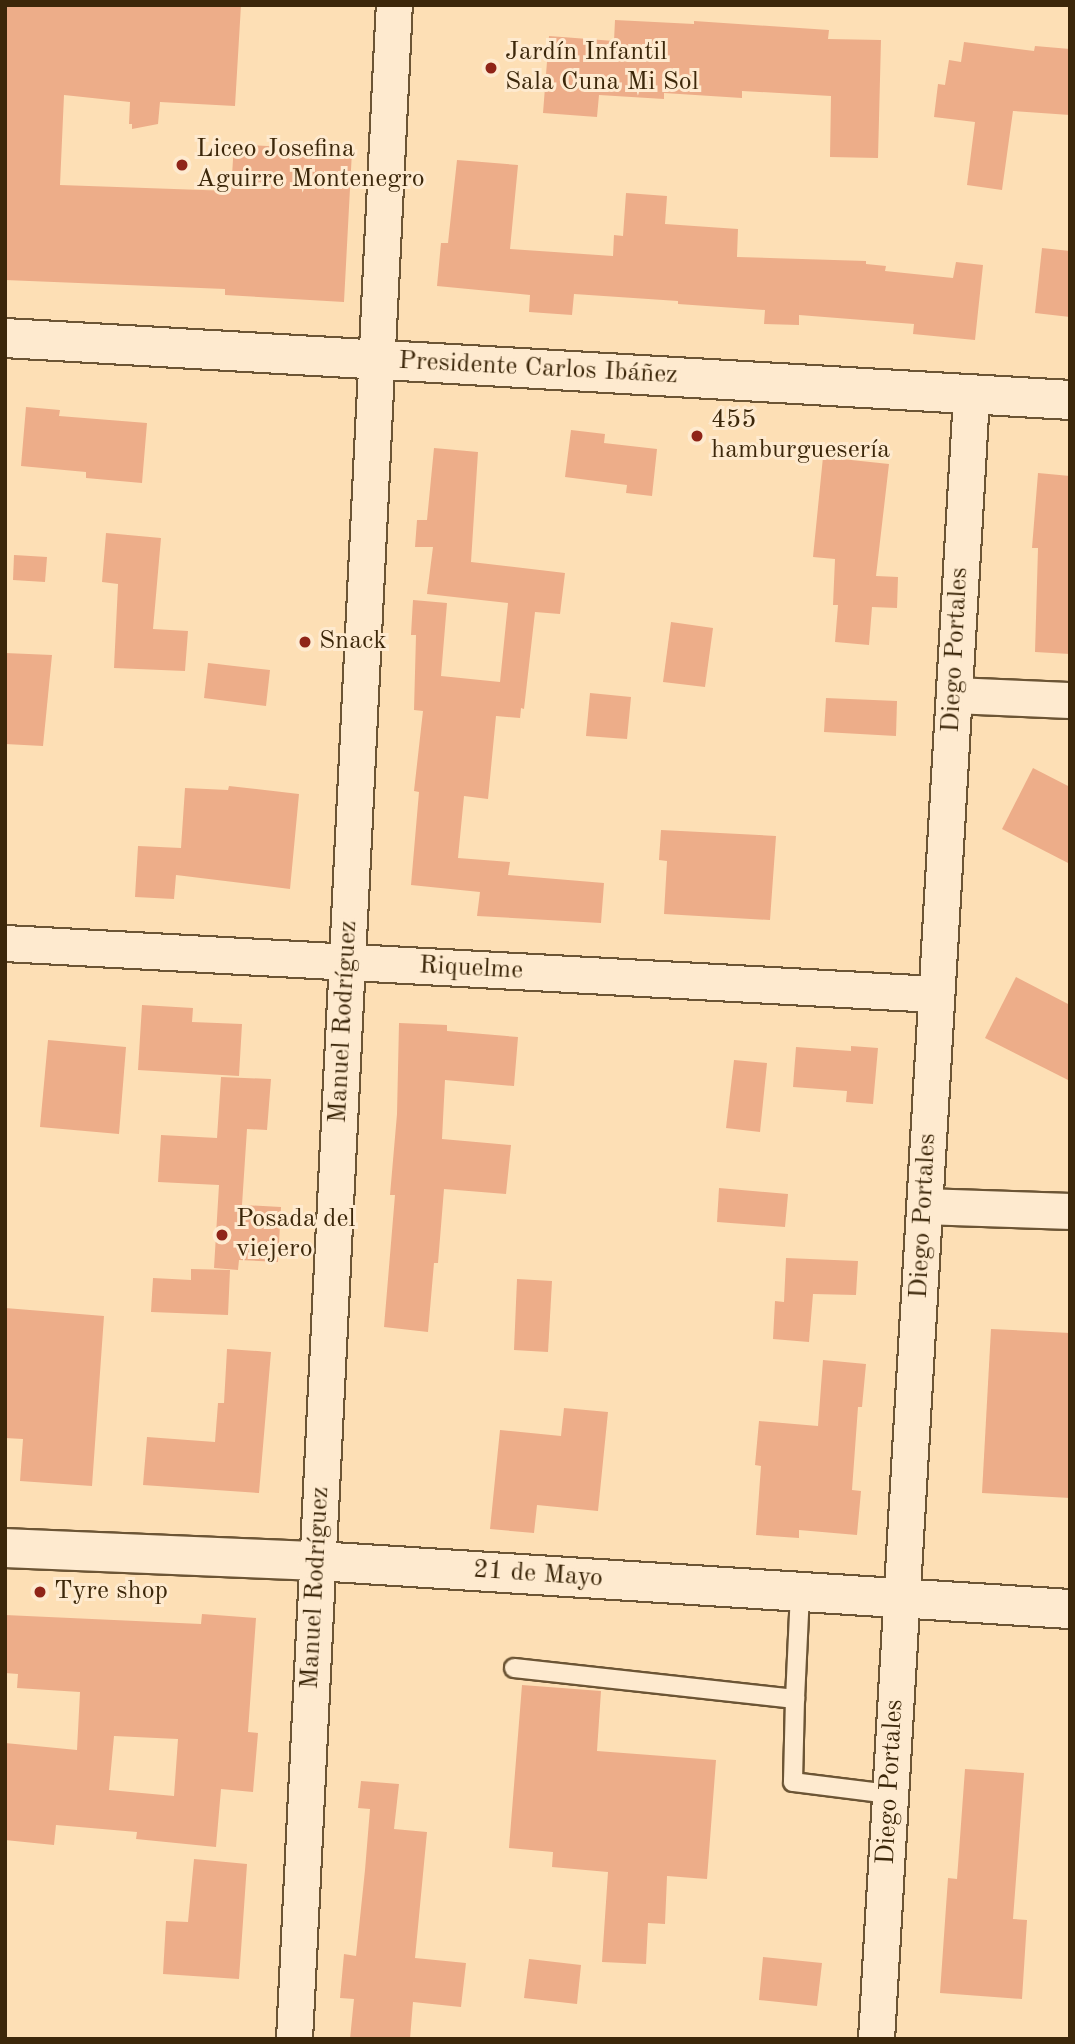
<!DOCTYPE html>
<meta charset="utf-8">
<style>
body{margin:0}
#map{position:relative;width:1075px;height:2044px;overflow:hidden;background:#fddfb5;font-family:"Old Standard TT",serif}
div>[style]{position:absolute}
.building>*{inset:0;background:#edad89}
.roads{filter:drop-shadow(2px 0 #6c5535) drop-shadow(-2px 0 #6c5535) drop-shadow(0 2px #6c5535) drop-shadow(0 -2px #6c5535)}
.lane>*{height:18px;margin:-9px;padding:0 9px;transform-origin:9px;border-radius:9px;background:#feeacf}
.street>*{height:35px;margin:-17.5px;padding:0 17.5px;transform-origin:17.5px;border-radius:17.5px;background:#feeacf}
.secondary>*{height:38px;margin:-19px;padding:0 19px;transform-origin:19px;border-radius:19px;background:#feeacf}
.dots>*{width:19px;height:19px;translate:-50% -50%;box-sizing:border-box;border:4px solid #feeacf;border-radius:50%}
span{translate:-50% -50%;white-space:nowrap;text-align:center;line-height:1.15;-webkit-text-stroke:6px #feeacf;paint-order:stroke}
.poi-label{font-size:26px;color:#3c270a}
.left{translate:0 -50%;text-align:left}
.street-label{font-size:26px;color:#3c270a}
.frame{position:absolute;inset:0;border:7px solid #3c270a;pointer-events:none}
</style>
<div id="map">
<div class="building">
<div style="clip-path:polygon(5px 5px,241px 5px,235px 106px,160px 102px,158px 124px,132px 129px,132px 124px,129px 124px,130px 102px,64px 95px,60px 185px,231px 191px,234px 144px,352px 151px,344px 302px,225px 295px,225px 289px,5px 280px)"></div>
<div style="clip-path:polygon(615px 20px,694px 24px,694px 21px,829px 30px,828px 39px,881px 40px,878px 158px,830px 157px,831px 96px,742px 91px,742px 98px,664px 93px,664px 99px,599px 95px,597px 117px,543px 113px,549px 36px,614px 41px)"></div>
<div style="clip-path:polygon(964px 42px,1034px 51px,1035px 46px,1070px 49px,1070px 115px,1013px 111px,1002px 190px,967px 185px,975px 122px,934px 117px,938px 84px,945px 85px,949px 60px,961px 62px)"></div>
<div style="clip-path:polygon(457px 160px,518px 165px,510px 249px,613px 256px,614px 235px,623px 236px,626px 193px,667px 196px,665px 224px,738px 229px,737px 257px,866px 261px,866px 264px,886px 266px,885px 271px,953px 278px,956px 262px,983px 265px,975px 340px,913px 334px,914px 324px,799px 315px,799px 325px,764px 324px,765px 310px,678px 304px,678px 301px,574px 294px,572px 315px,529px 312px,530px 295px,437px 286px,441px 243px,448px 243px)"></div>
<div style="clip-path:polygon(1042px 248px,1070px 251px,1070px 317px,1035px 313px)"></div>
<div style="clip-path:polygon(26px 407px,60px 410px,59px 416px,147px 423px,142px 483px,86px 478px,86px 472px,21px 466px)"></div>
<div style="clip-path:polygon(571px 430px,605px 434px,604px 443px,657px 449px,652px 496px,626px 493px,627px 485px,565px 477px)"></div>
<div style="clip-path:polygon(434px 448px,478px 452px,471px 562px,565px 573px,560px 614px,535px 612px,524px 709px,521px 708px,520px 718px,496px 716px,488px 799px,464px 796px,458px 858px,510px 862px,508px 875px,604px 883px,601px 923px,477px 916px,480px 892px,411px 885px,419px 792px,414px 791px,423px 711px,414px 710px,416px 635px,411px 635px,413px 600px,447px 603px,441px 676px,500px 682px,508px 603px,427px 594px,433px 547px,415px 547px,417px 520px,427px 520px)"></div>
<div style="clip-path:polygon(823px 457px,889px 464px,876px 576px,898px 577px,897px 608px,872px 607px,869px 645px,835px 642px,838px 605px,833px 605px,835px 559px,813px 557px)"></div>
<div style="clip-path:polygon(1038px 473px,1070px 476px,1070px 654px,1035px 652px,1038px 548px,1032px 548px)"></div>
<div style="clip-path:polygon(106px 533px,161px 538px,153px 629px,188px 631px,185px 671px,114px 668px,118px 584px,102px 582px)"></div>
<div style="clip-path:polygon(14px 555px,47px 557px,45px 582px,13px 580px)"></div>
<div style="clip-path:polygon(671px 622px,713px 628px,705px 687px,663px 682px)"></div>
<div style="clip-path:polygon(5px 653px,52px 655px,43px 746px,5px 744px)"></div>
<div style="clip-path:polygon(208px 663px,270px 670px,266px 706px,204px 698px)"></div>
<div style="clip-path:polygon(590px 693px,631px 697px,627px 739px,586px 736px)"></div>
<div style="clip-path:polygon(826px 698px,897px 701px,896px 736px,824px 732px)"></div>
<div style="clip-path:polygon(1033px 768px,1070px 787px,1070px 864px,1002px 829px)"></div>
<div style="clip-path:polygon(229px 786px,299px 794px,290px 889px,176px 875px,174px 899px,135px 897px,138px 846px,181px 848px,185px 788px,228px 790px)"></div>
<div style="clip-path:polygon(661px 830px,776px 836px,770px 920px,664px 914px,667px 861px,659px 860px)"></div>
<div style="clip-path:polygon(1016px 977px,1070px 1005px,1070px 1081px,985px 1038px)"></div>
<div style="clip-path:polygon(142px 1005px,193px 1008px,192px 1022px,242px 1024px,239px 1076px,138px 1070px)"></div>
<div style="clip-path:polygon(399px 1023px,447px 1025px,447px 1031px,518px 1037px,514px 1086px,445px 1080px,442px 1139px,511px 1145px,506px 1194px,444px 1189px,438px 1263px,434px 1263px,428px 1332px,384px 1327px,395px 1195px,390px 1195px,397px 1114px)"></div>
<div style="clip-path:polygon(48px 1040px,126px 1047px,119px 1134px,40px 1127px)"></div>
<div style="clip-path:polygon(851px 1046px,878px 1048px,873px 1104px,846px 1102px,847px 1091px,793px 1087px,796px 1047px,851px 1051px)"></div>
<div style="clip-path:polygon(734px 1060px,767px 1063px,760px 1132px,726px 1128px)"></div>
<div style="clip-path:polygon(221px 1077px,271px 1079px,267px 1130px,247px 1129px,242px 1205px,281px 1207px,278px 1262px,239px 1260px,238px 1270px,214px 1268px,219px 1185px,158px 1182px,161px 1135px,217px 1138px)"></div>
<div style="clip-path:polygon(719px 1188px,788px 1194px,785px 1227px,717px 1222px)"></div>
<div style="clip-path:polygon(786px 1258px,858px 1261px,856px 1295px,813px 1294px,809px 1342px,773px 1339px,775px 1301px,784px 1302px)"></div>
<div style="clip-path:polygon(191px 1269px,230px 1270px,228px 1315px,151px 1312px,153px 1278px,191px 1280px)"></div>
<div style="clip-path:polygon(517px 1279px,552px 1281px,548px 1352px,514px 1350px)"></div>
<div style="clip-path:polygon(5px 1308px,104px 1316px,92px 1486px,20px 1481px,23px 1439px,5px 1438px)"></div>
<div style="clip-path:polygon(991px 1329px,1070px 1333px,1070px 1498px,982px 1493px)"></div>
<div style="clip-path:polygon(227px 1349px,271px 1352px,259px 1493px,143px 1485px,147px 1437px,215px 1442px,218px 1403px,224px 1403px)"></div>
<div style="clip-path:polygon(823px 1360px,866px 1364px,862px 1407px,858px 1407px,852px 1490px,861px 1491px,857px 1535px,799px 1530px,799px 1538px,756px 1535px,761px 1466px,755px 1465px,759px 1421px,818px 1426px)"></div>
<div style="clip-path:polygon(564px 1408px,608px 1412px,598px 1511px,537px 1505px,534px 1533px,490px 1529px,500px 1430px,561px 1436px)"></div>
<div style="clip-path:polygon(evenodd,202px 1614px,256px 1618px,248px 1732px,258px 1733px,253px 1792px,221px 1789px,216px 1847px,136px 1839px,137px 1832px,56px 1825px,54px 1845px,5px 1840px,5px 1743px,77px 1750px,80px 1692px,17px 1688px,18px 1674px,5px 1673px,5px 1615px,201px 1624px,202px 1614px,114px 1736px,178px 1739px,174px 1796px,109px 1790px,114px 1736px)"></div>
<div style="clip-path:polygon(522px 1685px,601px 1691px,597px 1751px,716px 1760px,707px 1879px,667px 1876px,665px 1924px,648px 1923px,646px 1964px,602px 1962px,608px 1872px,552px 1867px,553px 1852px,509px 1848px)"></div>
<div style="clip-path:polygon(965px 1769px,1024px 1773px,1013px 1919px,1027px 1920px,1022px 1999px,940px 1993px,948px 1878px,957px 1879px)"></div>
<div style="clip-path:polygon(361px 1781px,399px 1784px,394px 1829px,427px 1832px,415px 1958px,466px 1963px,461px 2007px,413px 2002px,410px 2039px,350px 2039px,354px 1999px,340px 1998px,344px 1954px,356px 1956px,365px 1870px,370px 1809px,358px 1808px)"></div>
<div style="clip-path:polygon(194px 1859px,247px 1864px,239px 1979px,163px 1974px,166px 1921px,188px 1922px)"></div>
<div style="clip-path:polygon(763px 1957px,822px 1963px,817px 2006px,759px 2000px)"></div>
<div style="clip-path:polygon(529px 1959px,581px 1965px,577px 2004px,524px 1998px)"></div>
</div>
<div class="roads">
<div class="lane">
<div style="left:514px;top:1668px;width:283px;rotate:6.3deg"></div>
<div style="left:795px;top:1699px;width:107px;rotate:-87.3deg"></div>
<div style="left:795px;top:1699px;width:83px;rotate:91.4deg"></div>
<div style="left:793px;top:1782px;width:98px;rotate:7.1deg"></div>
</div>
<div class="street">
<div style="left:954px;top:695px;width:116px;rotate:2.5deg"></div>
<div style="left:5px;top:943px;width:932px;rotate:3.14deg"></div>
<div style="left:925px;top:1206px;width:145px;rotate:2deg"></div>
<div style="left:294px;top:2039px;width:2036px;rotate:-87.19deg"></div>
<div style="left:876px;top:2039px;width:1648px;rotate:-86.69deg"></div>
</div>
<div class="secondary">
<div style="left:5px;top:338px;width:1067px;rotate:3.33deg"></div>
<div style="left:5px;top:1548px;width:312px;rotate:2.4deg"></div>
<div style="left:317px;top:1561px;width:755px;rotate:3.65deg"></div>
</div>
</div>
<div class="dots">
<div style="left:491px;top:68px;background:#8f2418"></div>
<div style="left:182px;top:165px;background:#8f2418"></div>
<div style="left:697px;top:436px;background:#8f2418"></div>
<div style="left:305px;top:642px;background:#8f2418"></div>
<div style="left:222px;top:1235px;background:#8f2418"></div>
<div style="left:40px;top:1592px;background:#8f2418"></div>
</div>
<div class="poi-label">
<span class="left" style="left:505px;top:68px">Jardín Infantil<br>Sala Cuna Mi Sol</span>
<span class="left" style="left:196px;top:165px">Liceo Josefina<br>Aguirre Montenegro</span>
<span class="left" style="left:711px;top:436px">455<br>hamburguesería</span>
<span class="left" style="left:319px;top:642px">Snack</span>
<span class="left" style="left:236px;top:1235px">Posada del<br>viejero</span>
<span class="left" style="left:54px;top:1592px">Tyre shop</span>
</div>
<div class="street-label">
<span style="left:538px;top:369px;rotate:3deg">Presidente Carlos Ibáñez</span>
<span style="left:956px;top:650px;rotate:-87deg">Diego Portales</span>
<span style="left:471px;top:969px;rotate:3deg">Riquelme</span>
<span style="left:344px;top:1022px;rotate:-87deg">Manuel Rodríguez</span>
<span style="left:924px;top:1216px;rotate:-87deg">Diego Portales</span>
<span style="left:538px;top:1575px;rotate:4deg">21 de Mayo</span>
<span style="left:316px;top:1588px;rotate:-87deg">Manuel Rodríguez</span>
<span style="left:891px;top:1782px;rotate:-87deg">Diego Portales</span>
</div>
<div class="frame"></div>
</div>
